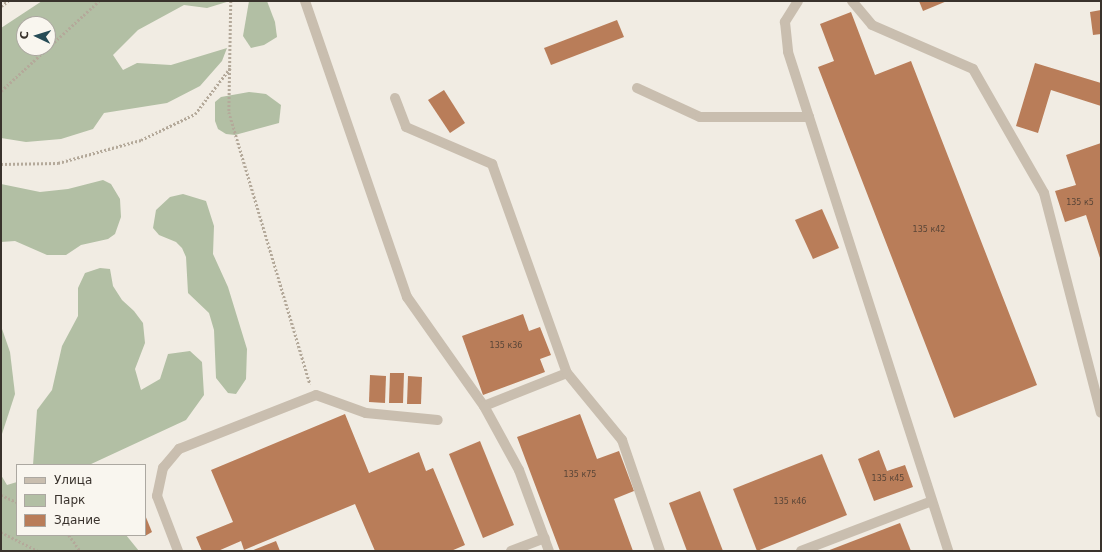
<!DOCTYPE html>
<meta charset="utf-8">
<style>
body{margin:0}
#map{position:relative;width:1102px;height:552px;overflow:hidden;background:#f1ece3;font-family:"DejaVu Sans",sans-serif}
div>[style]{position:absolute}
.green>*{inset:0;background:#b2bfa4}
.building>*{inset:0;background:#b97d59}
.path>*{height:2.5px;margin-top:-1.25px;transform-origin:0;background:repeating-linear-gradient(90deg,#b4a99a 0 2px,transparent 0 4px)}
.minor>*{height:10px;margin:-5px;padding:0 5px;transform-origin:5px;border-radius:5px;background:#c9beaf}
span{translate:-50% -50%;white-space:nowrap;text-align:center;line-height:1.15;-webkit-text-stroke:3.5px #f9f6ef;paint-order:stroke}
.number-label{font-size:8px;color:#594537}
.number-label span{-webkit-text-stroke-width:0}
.frame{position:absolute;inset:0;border:2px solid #39322c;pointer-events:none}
.legend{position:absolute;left:16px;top:464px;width:130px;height:72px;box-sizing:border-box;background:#f9f6ef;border:1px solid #aca8a1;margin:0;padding:5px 7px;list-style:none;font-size:12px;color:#39322c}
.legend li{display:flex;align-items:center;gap:8px;height:20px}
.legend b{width:20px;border:1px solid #aca8a1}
.north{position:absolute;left:16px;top:16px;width:40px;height:40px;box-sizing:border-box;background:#f9f6ef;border:1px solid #aca8a1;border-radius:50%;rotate:274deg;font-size:11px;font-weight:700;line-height:16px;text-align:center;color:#39322c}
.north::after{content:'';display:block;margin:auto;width:14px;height:18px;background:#264c56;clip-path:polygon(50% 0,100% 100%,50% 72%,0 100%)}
</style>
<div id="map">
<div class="green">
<div style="clip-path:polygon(evenodd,42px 1px,230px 1px,207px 8px,184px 5px,138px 30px,113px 55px,123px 70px,137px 63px,171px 65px,227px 48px,222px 61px,200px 86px,167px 103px,104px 113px,93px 129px,61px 139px,26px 142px,1px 138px,1px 28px,42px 1px,24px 24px,48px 24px,48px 48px,24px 48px,24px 24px)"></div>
<div style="clip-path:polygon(249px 1px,267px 1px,275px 22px,277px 37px,264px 45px,251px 48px,243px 36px)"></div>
<div style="clip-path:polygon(249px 92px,266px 94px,281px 105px,279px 123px,235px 135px,226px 134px,218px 129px,215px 121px,215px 102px,221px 97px)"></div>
<div style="clip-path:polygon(103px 180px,111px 184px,120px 199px,121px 217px,115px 234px,108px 239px,81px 245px,66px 255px,47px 255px,15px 241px,1px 242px,1px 184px,40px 192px,68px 189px)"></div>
<div style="clip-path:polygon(183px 194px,206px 201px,214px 226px,213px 254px,228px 287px,247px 349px,246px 379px,236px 394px,228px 393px,216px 378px,214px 330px,209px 313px,188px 293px,186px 257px,182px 248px,176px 242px,159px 235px,153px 228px,156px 210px,170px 197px)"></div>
<div style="clip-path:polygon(100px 268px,110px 269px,113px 286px,122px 300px,134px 311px,143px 323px,145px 343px,135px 369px,141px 390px,160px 379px,168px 354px,190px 351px,202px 362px,204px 395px,186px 420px,89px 465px,33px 465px,37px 410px,52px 390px,62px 346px,78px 316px,78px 288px,85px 273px)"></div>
<div style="clip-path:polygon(1px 326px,10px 352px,15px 394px,1px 437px)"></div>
<div style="clip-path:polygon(1px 475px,7px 485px,17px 482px,17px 535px,126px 535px,139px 551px,1px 551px)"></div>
</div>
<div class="building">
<div style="clip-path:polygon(919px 1px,947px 1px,923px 11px)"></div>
<div style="clip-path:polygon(1101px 10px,1101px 34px,1093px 35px,1090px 12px)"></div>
<div style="clip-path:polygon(851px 12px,875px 75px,911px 61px,1037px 385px,954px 418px,818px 67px,834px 61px,820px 24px)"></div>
<div style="clip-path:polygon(617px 20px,624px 37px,551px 65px,544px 48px)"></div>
<div style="clip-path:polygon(1035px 63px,1101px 83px,1101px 106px,1051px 90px,1038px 133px,1016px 126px)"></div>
<div style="clip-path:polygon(444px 90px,465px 123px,450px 133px,428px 100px)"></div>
<div style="clip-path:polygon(1101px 143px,1101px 261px,1086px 215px,1065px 222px,1055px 191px,1076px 185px,1066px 155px)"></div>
<div style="clip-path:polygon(822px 209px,839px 248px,813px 259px,795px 220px)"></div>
<div style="clip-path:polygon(523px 314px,529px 331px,540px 327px,551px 355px,540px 359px,545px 372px,483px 395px,462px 336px)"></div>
<div style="clip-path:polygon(390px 373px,404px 373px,403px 403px,389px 403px)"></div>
<div style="clip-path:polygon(370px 375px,386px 376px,385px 403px,369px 402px)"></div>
<div style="clip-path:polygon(408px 376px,422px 377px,421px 404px,407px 404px)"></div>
<div style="clip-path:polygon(345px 414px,369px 473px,419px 452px,426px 471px,433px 468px,465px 545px,451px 551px,375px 551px,355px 504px,244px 550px,241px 541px,218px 551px,202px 551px,196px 537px,233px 522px,211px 470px)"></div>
<div style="clip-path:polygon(580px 414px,597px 459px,619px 451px,634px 491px,614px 499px,633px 551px,560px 551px,517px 437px)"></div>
<div style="clip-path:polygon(480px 441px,514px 525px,483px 538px,449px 454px)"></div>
<div style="clip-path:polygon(879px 450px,887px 471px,905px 465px,913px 487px,874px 501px,858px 459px)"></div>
<div style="clip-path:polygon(822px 454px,847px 515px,757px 551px,733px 489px)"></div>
<div style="clip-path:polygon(700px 491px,723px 551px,687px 551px,669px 503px)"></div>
<div style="clip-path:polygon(145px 515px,152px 532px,145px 536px)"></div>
<div style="clip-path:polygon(900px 523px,911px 551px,827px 551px)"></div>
<div style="clip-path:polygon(276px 541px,280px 551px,251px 551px)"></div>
</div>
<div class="path">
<div style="left:231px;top:1px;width:111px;rotate:91deg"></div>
<div style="left:229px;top:112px;width:284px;rotate:73.4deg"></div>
<div style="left:1px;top:6px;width:9px;rotate:-36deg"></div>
<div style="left:1px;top:91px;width:133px;rotate:-42.6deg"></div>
<div style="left:1px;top:164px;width:57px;rotate:-1deg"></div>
<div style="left:58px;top:163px;width:86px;rotate:-15.5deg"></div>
<div style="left:141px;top:140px;width:60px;rotate:-25.7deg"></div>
<div style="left:195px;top:114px;width:58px;rotate:-52.7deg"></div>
<div style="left:1px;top:495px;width:17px;rotate:24deg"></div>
<div style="left:1px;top:532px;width:42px;rotate:27.2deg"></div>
<div style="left:69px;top:535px;width:19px;rotate:55deg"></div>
</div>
<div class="minor">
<div style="left:305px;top:1px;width:313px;rotate:71deg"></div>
<div style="left:407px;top:297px;width:133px;rotate:54.8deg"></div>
<div style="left:484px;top:406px;width:89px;rotate:-21.7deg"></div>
<div style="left:798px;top:1px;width:25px;rotate:122deg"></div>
<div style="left:785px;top:22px;width:30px;rotate:84deg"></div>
<div style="left:788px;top:52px;width:68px;rotate:72.1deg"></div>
<div style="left:852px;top:1px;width:31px;rotate:50deg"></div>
<div style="left:872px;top:25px;width:110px;rotate:23.5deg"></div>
<div style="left:973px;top:69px;width:143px;rotate:60.2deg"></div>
<div style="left:1044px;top:193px;width:227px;rotate:75.5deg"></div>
<div style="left:637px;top:88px;width:69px;rotate:24.7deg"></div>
<div style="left:700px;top:117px;width:109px"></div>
<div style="left:809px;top:117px;width:456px;rotate:72.2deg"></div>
<div style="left:395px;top:98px;width:31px;rotate:69deg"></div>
<div style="left:406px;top:127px;width:94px;rotate:23.3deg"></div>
<div style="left:492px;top:164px;width:222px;rotate:70.3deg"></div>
<div style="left:567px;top:373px;width:87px;rotate:50.6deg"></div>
<div style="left:622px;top:440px;width:117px;rotate:71.1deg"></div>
<div style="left:484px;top:406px;width:73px;rotate:61.3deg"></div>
<div style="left:519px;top:470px;width:86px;rotate:69.7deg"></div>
<div style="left:178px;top:551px;width:59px;rotate:-110.9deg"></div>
<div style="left:157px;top:496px;width:29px;rotate:-78deg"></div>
<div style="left:163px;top:468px;width:25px;rotate:-50deg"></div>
<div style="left:179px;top:449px;width:147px;rotate:-21.5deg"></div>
<div style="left:316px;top:395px;width:53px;rotate:19.8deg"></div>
<div style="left:366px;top:413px;width:72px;rotate:5.6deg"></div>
<div style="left:511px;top:551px;width:36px;rotate:-21deg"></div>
<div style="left:801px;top:551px;width:140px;rotate:-20.9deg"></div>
</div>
<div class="number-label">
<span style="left:1080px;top:203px">135 к5</span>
<span style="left:929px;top:230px">135 к42</span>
<span style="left:506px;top:346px">135 к36</span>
<span style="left:580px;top:475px">135 к75</span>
<span style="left:888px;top:479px">135 к45</span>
<span style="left:790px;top:502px">135 к46</span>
</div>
<div class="frame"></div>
<ul class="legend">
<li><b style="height:5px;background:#c9beaf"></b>Улица</li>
<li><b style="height:11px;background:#b2bfa4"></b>Парк</li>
<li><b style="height:11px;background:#b97d59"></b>Здание</li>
</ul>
<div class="north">С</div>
</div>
